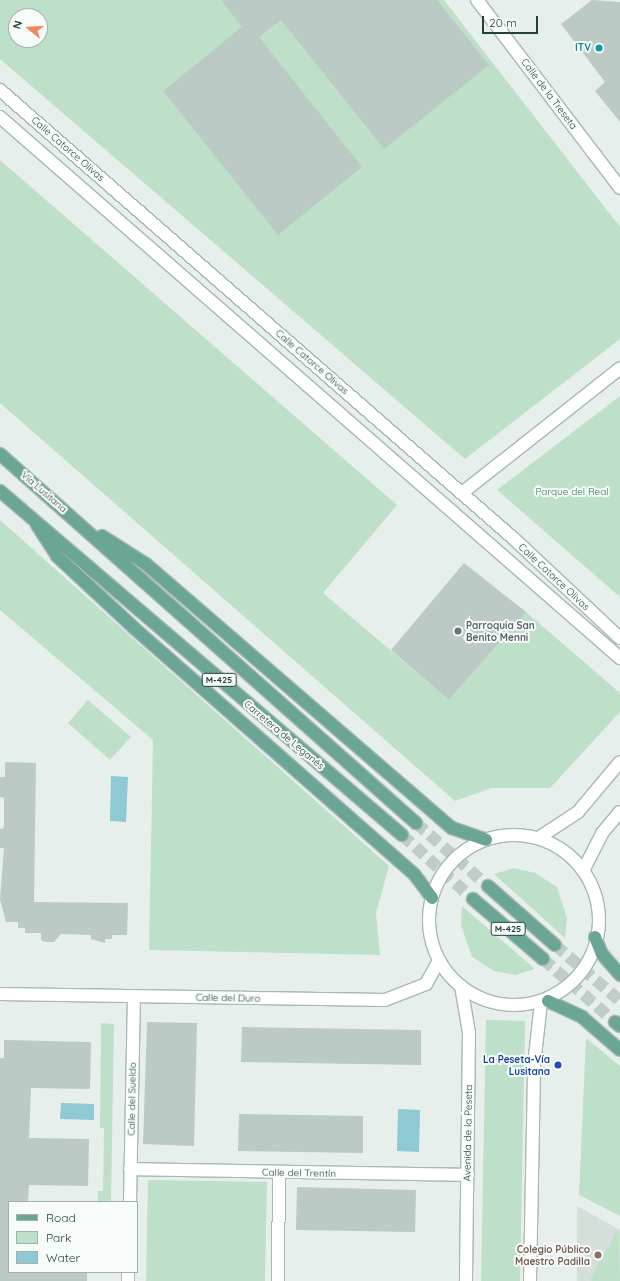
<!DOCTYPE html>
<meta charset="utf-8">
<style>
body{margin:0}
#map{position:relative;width:620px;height:1281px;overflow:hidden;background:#e6efeb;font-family:Quicksand,sans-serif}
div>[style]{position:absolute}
.built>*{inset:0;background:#d4dfda}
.green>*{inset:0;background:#bfe0c8}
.water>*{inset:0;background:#8ec9d4}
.building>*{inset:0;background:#bbcac4}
.primary-tunnel>*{height:12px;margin-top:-6px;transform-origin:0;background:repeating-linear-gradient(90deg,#bfccc8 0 12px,transparent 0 18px)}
.roads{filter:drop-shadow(1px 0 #a8b8b2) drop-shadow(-1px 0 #a8b8b2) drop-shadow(0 1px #a8b8b2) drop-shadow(0 -1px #a8b8b2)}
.street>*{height:12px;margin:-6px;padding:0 6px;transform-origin:6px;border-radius:6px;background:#fff}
.secondary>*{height:12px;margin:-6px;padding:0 6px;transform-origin:6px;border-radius:6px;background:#fff}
.secondary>.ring{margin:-6px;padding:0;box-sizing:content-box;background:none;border:12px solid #fff;border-radius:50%}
.primary>*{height:12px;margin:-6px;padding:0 6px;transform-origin:6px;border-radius:6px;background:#6aa596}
.dots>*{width:11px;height:11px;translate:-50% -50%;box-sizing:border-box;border:2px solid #f7fbf9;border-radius:50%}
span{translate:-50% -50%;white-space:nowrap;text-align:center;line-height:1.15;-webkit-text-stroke:4px #f7fbf9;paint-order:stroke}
.shield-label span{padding:1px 3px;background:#f7fbf9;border:1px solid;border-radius:3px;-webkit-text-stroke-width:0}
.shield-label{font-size:9px;color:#24423a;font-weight:700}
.culture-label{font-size:10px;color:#0d838f;font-weight:700}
.right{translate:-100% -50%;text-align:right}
.street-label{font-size:10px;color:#24423a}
.park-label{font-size:10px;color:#2d7a4b}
.worship-label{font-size:10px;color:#5b616d;font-weight:700}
.left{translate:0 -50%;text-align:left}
.transit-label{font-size:10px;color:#164399;font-weight:700}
.education-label{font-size:10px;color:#785e54;font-weight:700}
.legend{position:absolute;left:8px;top:1201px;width:130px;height:72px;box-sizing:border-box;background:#f7fbf9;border:1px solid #a3b1ad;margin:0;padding:5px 7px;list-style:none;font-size:12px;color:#24423a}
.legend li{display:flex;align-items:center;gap:8px;height:20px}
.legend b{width:20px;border:1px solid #a3b1ad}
.north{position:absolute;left:8px;top:8px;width:40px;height:40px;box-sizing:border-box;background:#f7fbf9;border:1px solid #a3b1ad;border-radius:50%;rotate:287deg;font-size:11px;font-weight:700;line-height:16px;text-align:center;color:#24423a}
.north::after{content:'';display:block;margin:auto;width:14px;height:18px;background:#f4845f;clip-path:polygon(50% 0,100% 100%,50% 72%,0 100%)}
.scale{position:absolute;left:482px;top:16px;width:56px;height:18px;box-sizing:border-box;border:2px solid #24423a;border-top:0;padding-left:5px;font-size:12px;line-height:14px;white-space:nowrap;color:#24423a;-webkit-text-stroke:3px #f7fbf9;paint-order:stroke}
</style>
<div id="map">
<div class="built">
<div style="clip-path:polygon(577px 1206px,620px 1230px,620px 1281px,577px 1281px)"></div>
</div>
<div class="green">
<div style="clip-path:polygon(evenodd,0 0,444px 0,620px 227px,620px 339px,465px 459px,0 59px,0 0,16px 16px,40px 16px,40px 40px,16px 40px,16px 16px)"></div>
<div style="clip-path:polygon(0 160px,397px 505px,323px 593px,449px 700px,526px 612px,620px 693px,620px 712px,550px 788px,492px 788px,455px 801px,0 403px)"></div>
<div style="clip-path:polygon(620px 396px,620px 597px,497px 490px)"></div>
<div style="clip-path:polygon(0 520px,389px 866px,376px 913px,380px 955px,149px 950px,153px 740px,0 610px)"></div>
<div style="clip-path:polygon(88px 700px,131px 737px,110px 760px,68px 723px)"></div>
<div style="clip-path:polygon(514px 868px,535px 873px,557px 887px,567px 918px,565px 938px,494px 874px)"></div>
<div style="clip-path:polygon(462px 906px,535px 969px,515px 975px,494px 971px,472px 957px,461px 925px)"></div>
<div style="clip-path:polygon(486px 1020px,525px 1021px,520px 1281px,481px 1281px)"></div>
<div style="clip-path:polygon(101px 1023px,114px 1024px,111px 1202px,98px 1202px,98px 1191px,103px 1191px,104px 1128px,100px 1128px)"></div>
<div style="clip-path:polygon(586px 1038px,620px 1066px,620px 1216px,579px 1195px)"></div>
<div style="clip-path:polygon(148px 1180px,267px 1182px,265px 1281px,146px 1281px)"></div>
<div style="clip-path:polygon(618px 1229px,620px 1281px,592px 1281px,590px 1280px)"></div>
</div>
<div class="water">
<div style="clip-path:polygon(111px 776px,128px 777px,126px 822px,110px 821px)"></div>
<div style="clip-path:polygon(61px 1103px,94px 1104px,94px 1120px,60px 1119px)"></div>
<div style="clip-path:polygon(398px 1109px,420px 1110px,419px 1152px,397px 1151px)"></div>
</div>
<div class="building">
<div style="clip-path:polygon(221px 0,437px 0,489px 65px,384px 149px,281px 20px,259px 37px,362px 167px,278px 235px,163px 91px,242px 27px)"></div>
<div style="clip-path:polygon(592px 0,620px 2px,620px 122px,595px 91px,605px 82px,561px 24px)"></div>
<div style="clip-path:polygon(464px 563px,526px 612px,449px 700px,391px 650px)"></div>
<div style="clip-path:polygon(5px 762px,36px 763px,34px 902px,128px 903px,127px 935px,112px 935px,112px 939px,105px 939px,105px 943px,91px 939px,91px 935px,61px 934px,54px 942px,45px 942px,41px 940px,41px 933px,25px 933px,25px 928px,18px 928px,18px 922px,6px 922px,0 899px,4px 848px,0 848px,0 829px,4px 828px,4px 798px,0 797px,0 777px,5px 777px)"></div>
<div style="clip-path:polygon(147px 1022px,197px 1023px,194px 1146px,143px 1144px)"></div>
<div style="clip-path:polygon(242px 1027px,421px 1030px,421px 1065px,241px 1062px)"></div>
<div style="clip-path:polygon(4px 1040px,91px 1042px,90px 1089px,31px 1088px,29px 1138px,89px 1139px,88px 1186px,29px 1185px,28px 1202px,9px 1202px,9px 1272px,87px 1272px,87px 1281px,0 1281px,0 1058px,4px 1058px)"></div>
<div style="clip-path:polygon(239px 1114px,363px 1116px,363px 1153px,238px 1151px)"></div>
<div style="clip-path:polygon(297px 1187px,416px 1190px,415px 1232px,296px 1230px)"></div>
</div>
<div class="primary-tunnel">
<div style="left:416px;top:823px;width:96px;rotate:41.2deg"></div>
<div style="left:402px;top:835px;width:96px;rotate:42deg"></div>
<div style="left:555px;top:945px;width:86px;rotate:40.7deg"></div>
<div style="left:543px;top:959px;width:96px;rotate:41.2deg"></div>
</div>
<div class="roads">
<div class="street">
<div style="left:477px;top:0;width:236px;rotate:52.7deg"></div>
<div style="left:0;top:90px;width:681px;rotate:41.13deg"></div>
<div style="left:513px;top:538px;width:146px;rotate:43.1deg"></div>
<div style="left:0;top:117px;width:823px;rotate:41.11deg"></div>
<div style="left:462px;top:493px;width:201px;rotate:-38.3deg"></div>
<div style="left:0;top:994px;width:385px;rotate:0.9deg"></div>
<div style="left:385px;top:1000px;width:44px;rotate:-21.3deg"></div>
<div style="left:426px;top:984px;width:26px;rotate:-61deg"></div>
<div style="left:130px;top:1169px;width:338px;rotate:1deg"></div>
<div style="left:130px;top:1202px;width:205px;rotate:-88.9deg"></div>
<div style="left:128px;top:1281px;width:9px;rotate:-90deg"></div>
<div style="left:278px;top:1281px;width:109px;rotate:-89.5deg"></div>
</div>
<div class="secondary">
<div class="ring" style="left:429px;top:835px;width:158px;height:158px"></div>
<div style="left:540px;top:837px;width:45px;rotate:-33.3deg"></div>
<div style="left:578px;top:812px;width:65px;rotate:-50deg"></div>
<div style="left:585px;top:867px;width:39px;rotate:-63deg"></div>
<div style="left:603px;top:832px;width:26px;rotate:-50deg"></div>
<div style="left:461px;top:986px;width:48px;rotate:80.3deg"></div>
<div style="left:469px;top:1033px;width:248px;rotate:90.7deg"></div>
<div style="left:530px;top:1281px;width:216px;rotate:-88.9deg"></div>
<div style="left:534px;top:1065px;width:62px;rotate:-83.6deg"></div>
</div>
<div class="primary">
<div style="left:0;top:454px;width:556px;rotate:41.57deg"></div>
<div style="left:0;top:491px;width:529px;rotate:40.55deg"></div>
<div style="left:37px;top:525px;width:37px;rotate:57deg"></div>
<div style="left:57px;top:556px;width:105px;rotate:43.1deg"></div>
<div style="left:134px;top:628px;width:373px;rotate:41.3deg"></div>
<div style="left:414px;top:874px;width:30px;rotate:53deg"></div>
<div style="left:102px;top:536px;width:52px;rotate:32.5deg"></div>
<div style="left:146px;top:564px;width:389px;rotate:40.8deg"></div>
<div style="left:440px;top:818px;width:16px;rotate:40deg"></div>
<div style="left:452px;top:828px;width:36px;rotate:19deg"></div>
<div style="left:488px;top:886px;width:89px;rotate:41.4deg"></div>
<div style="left:473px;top:899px;width:92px;rotate:40.6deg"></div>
<div style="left:595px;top:937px;width:18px;rotate:68deg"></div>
<div style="left:602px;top:954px;width:28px;rotate:49deg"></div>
<div style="left:548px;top:1001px;width:38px;rotate:25deg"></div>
<div style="left:582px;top:1017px;width:50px;rotate:41deg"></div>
<div style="left:615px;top:1022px;width:6px;rotate:39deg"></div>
</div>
</div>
<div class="dots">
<div style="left:599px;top:48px;background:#0f9aa8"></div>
<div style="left:458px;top:631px;background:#6b7280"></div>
<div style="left:558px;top:1065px;background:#1a4fb4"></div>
<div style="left:598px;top:1255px;background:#8d6e63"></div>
</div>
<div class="shield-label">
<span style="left:219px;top:680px">M-425</span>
<span style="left:508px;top:929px">M-425</span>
</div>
<div class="culture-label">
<span class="right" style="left:591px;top:48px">ITV</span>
</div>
<div class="street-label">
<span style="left:549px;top:94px;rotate:53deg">Calle de la Treseta</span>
<span style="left:68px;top:149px;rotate:41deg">Calle Catorce Olivas</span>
<span style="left:312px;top:362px;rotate:41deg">Calle Catorce Olivas</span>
<span style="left:44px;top:492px;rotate:41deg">Vía Lusitana</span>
<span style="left:554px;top:577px;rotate:43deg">Calle Catorce Olivas</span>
<span style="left:284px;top:735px;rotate:40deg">Carretera de Leganés</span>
<span style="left:228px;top:998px;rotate:1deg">Calle del Duro</span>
<span style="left:132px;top:1099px;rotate:-89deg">Calle del Sueldo</span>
<span style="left:468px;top:1133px;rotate:-89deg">Avenida de la Peseta</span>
<span style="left:299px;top:1173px;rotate:1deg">Calle del Trentín</span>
</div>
<div class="park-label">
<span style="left:572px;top:492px">Parque del Real</span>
</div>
<div class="worship-label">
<span class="left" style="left:466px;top:631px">Parroquia San<br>Benito Menni</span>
</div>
<div class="transit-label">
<span class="right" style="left:550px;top:1065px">La Peseta-Vía<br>Lusitana</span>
</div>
<div class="education-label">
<span class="right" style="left:590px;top:1255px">Colegio Público<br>Maestro Padilla</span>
</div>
<ul class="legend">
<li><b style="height:5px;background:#6aa596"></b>Road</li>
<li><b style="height:11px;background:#bfe0c8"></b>Park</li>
<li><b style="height:11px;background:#8ec9d4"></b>Water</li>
</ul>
<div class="north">N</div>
<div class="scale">20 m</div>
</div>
